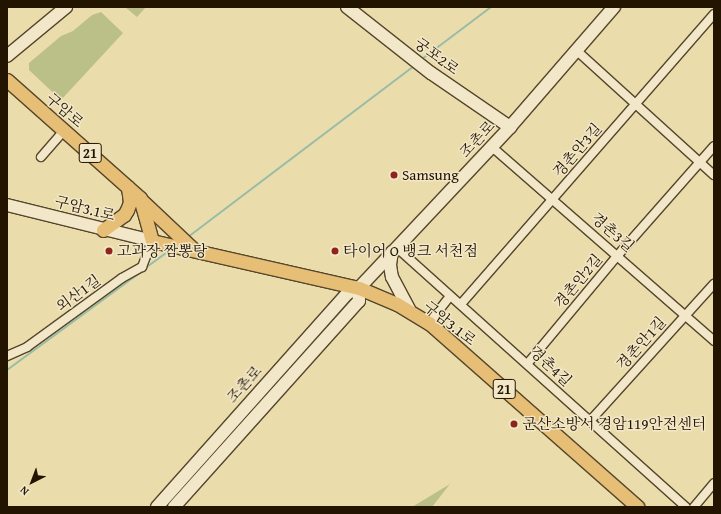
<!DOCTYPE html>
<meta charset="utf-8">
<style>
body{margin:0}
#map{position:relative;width:721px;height:514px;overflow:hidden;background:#ebdcac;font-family:"Gentium Book Plus","Noto Serif KR",serif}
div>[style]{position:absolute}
.green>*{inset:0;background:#bac088}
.stream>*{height:2px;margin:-1px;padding:0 1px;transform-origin:1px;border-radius:1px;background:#99bca7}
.roads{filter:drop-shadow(1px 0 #55462b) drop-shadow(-1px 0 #55462b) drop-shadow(0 1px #55462b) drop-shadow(0 -1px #55462b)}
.street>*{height:8px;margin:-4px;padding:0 4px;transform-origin:4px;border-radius:4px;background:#f2e8c9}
.secondary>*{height:12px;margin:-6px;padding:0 6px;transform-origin:6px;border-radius:6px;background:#f2e8c9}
.primary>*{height:13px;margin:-6.5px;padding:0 6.5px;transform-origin:6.5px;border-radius:6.5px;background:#e6be76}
.dots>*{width:11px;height:11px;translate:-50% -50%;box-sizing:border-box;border:2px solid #f2e8c9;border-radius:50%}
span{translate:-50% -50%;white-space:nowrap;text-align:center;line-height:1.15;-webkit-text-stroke:3px #f2e8c9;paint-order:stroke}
.shield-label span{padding:1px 3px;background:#f2e8c9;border:1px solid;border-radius:3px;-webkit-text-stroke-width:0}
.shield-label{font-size:14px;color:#231400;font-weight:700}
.street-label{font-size:15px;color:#231400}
.poi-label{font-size:15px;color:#231400}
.left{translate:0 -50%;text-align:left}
.frame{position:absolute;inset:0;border:8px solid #231400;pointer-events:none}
.north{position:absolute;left:12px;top:462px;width:40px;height:40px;-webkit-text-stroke:3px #f2e8c9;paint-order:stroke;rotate:222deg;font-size:11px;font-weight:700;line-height:16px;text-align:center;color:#231400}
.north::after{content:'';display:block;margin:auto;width:14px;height:18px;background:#231400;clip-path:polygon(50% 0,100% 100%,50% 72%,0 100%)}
</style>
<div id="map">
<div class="green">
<div style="clip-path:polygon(125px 7px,146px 7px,137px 17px)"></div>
<div style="clip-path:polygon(101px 12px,123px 33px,61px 100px,29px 70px,29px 63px,61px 36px,73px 31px,92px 15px)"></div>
<div style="clip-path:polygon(450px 484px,432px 507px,412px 507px)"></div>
</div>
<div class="stream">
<div style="left:422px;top:59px;width:86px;rotate:-37deg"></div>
<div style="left:188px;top:237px;width:283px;rotate:-37.1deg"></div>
<div style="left:144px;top:269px;width:32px;rotate:-36deg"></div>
<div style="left:7px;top:370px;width:166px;rotate:-36.2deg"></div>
</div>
<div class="roads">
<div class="street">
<div style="left:576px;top:50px;width:186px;rotate:42.2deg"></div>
<div style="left:492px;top:147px;width:295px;rotate:41.1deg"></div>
<div style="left:41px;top:157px;width:35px;rotate:-49deg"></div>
<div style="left:396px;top:247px;width:389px;rotate:41.9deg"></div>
<div style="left:461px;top:304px;width:385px;rotate:-48.9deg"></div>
<div style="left:429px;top:323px;width:34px;rotate:-52deg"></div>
<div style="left:7px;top:356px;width:22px;rotate:-24deg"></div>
<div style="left:27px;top:347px;width:117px;rotate:-36deg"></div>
<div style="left:122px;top:278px;width:23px;rotate:-29deg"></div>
<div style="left:142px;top:267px;width:28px;rotate:-69deg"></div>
<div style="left:528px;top:363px;width:141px;rotate:-50.2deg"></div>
<div style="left:618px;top:255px;width:145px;rotate:-48.6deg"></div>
<div style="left:590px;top:421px;width:185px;rotate:-47.9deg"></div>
<div style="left:694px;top:507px;width:31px;rotate:-50deg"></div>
</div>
<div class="secondary">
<div style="left:347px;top:7px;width:107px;rotate:38.2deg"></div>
<div style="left:431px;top:73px;width:96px;rotate:34.4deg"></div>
<div style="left:7px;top:56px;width:77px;rotate:-39.7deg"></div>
<div style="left:7px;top:205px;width:149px;rotate:13.9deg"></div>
<div style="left:392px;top:252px;width:13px;rotate:99deg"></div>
<div style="left:390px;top:265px;width:12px;rotate:81deg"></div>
<div style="left:392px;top:277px;width:40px;rotate:62deg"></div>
<div style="left:157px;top:507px;width:287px;rotate:-48.3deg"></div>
<div style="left:348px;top:293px;width:12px;rotate:-24deg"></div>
<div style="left:359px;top:288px;width:221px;rotate:-46.8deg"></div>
<div style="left:510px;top:127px;width:159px;rotate:-49.1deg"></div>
<div style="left:174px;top:507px;width:277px;rotate:-48.1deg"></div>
<div style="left:359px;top:301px;width:13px;rotate:-90deg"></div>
</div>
<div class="primary">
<div style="left:7px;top:80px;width:178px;rotate:41.6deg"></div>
<div style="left:140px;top:198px;width:45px;rotate:74.4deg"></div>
<div style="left:152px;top:241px;width:212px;rotate:12.8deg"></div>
<div style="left:359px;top:288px;width:41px;rotate:22.8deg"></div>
<div style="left:397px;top:304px;width:37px;rotate:31deg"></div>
<div style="left:429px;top:323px;width:278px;rotate:41.4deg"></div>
<div style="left:140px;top:199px;width:74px;rotate:43.4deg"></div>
<div style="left:103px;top:230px;width:26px;rotate:-36deg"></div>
<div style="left:124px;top:215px;width:6px;rotate:-59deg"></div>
<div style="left:127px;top:210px;width:9px;rotate:-69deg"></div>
<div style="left:130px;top:202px;width:15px;rotate:-98deg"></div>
</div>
</div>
<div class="dots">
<div style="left:394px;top:175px;background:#8f2418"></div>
<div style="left:109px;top:251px;background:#8f2418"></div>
<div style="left:335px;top:251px;background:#8f2418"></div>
<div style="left:514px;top:424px;background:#8f2418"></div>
</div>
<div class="shield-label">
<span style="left:90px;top:153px">21</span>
<span style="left:504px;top:389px">21</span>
</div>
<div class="street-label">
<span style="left:437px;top:56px;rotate:36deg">궁포2로</span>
<span style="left:65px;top:110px;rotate:41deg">구암로</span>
<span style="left:477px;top:139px;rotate:-47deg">조촌로</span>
<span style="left:577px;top:150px;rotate:-49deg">경촌안3길</span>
<span style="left:85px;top:208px;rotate:14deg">구암3.1로</span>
<span style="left:613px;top:232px;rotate:41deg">경촌3길</span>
<span style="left:578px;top:281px;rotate:-50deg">경촌안2길</span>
<span style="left:78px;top:293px;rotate:-36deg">외산1길</span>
<span style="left:450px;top:323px;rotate:38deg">구암3.1로</span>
<span style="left:641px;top:343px;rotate:-48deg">경촌안1길</span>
<span style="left:551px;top:366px;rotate:43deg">경촌4길</span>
<span style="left:244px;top:384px;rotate:-48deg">조촌로</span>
</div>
<div class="poi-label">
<span class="left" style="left:402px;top:175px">Samsung</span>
<span class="left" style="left:117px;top:251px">고과장 짬뽕탕</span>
<span class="left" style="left:343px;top:251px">타이어 O 뱅크 서천점</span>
<span class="left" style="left:522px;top:424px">군산소방서 경암119안전센터</span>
</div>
<div class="frame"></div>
<div class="north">N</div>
</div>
